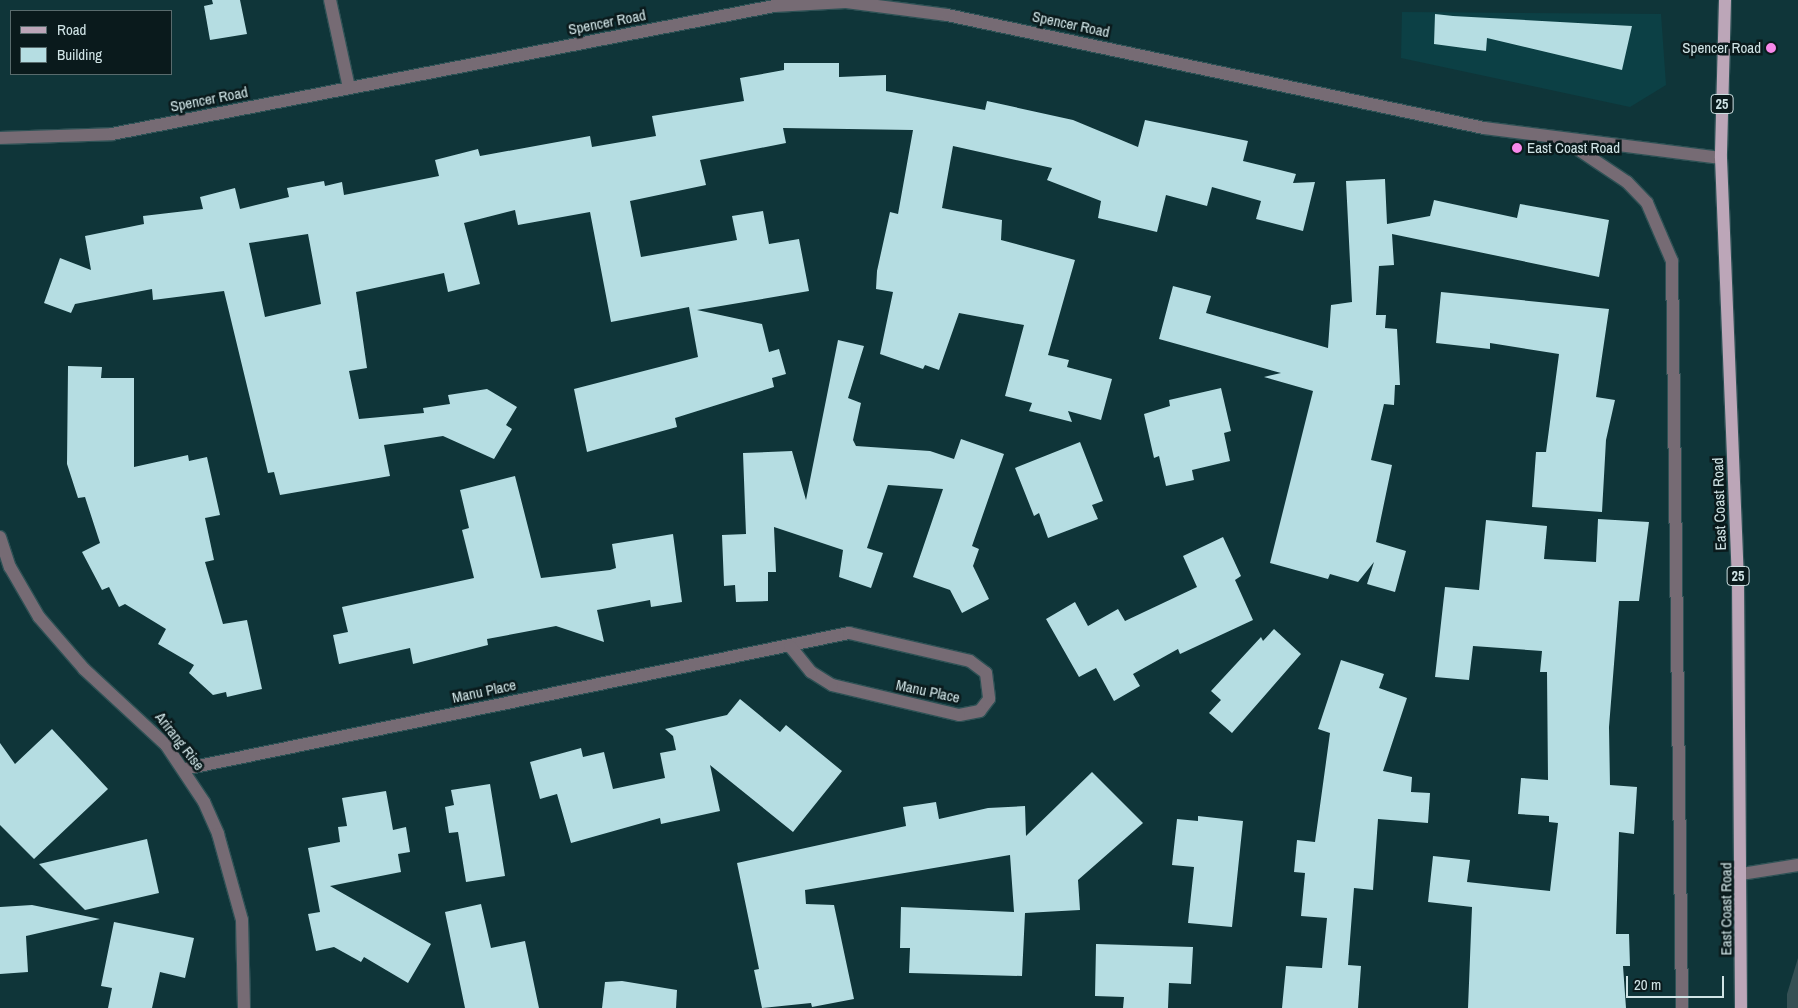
<!DOCTYPE html>
<style>
body{margin:0}
#map{position:relative;width:1798px;height:1008px;overflow:hidden;background:#0f3539;font-family:"Archivo Narrow",sans-serif}
div>[style]{position:absolute}
.built>*{inset:0;background:#0c4045}
.green>*{inset:0;background:#355054}
.building>*{inset:0;background:#b5dde2}
.roads{filter:drop-shadow(1px 0 #2e5155) drop-shadow(-1px 0 #2e5155) drop-shadow(0 1px #2e5155) drop-shadow(0 -1px #2e5155)}
.minor>*{height:12px;margin:-6px;padding:0 6px;transform-origin:6px;border-radius:6px;background:#766b74}
.major>*{height:12px;margin:-6px;padding:0 6px;transform-origin:6px;border-radius:6px;background:#bca6b8}
.dots>*{width:14px;height:14px;translate:-50% -50%;box-sizing:border-box;border:2px solid #0a1a1c;border-radius:50%}
span{translate:-50% -50%;white-space:nowrap;text-align:center;line-height:1.15;-webkit-text-stroke:5px #0a1a1c;paint-order:stroke}
.shield-label span{padding:1px 4px;background:#0a1a1c;border:1px solid;border-radius:4px;-webkit-text-stroke-width:0}
.shield-label{font-size:14px;color:#d0e4e6;font-weight:700}
.street-label{font-size:15px;color:#d0e4e6}
.poi-label{font-size:15px;color:#d0e4e6}
.right{translate:-100% -50%;text-align:right}
.left{translate:0 -50%;text-align:left}
.legend{position:absolute;left:10px;top:10px;width:162px;height:65px;box-sizing:border-box;background:#0a1a1c;border:1px solid #596b6d;margin:0;padding:6px 9px;list-style:none;font-size:15px;color:#d0e4e6}
.legend li{display:flex;align-items:center;gap:10px;height:25px}
.legend b{width:25px;border:1px solid #596b6d}
.scale{position:absolute;left:1626px;top:976px;width:98px;height:22px;box-sizing:border-box;border:2px solid #d0e4e6;border-top:0;padding-left:6px;font-size:15px;line-height:18px;white-space:nowrap;color:#d0e4e6;-webkit-text-stroke:4px #0a1a1c;paint-order:stroke}
</style>
<div id="map">
<div class="built">
<div style="clip-path:polygon(1402px 12px,1661px 14px,1666px 85px,1630px 107px,1401px 58px)"></div>
</div>
<div class="green">
<div style="clip-path:polygon(1798px 958px,1798px 1008px,1787px 1008px,1787px 994px)"></div>
</div>
<div class="building">
<div style="clip-path:polygon(212px 0,240px 0,247px 34px,210px 40px,204px 6px,213px 4px)"></div>
<div style="clip-path:polygon(1435px 14px,1453px 16px,1632px 26px,1622px 70px,1487px 38px,1486px 51px,1434px 44px)"></div>
<div style="clip-path:polygon(evenodd,784px 63px,839px 63px,839px 77px,886px 75px,886px 91px,985px 110px,987px 101px,1073px 120px,1138px 147px,1145px 120px,1248px 141px,1243px 161px,1296px 174px,1293px 183px,1315px 182px,1303px 231px,1256px 219px,1261px 201px,1212px 187px,1207px 206px,1166px 195px,1157px 232px,1098px 218px,1101px 201px,1047px 180px,1052px 168px,953px 146px,942px 208px,1002px 220px,1001px 240px,1075px 260px,1048px 355px,1069px 360px,1067px 367px,1112px 379px,1101px 420px,1068px 411px,1072px 422px,1029px 411px,1032px 403px,1005px 396px,1024px 325px,959px 313px,939px 370px,925px 365px,923px 369px,880px 354px,893px 292px,876px 289px,877px 271px,890px 212px,898px 214px,913px 130px,783px 128px,786px 143px,700px 160px,706px 185px,630px 201px,641px 257px,737px 240px,732px 216px,763px 211px,769px 244px,799px 239px,809px 291px,697px 310px,762px 324px,769px 352px,779px 349px,786px 374px,772px 378px,774px 387px,675px 418px,677px 427px,587px 452px,574px 389px,698px 357px,689px 307px,611px 322px,590px 212px,518px 225px,515px 210px,464px 223px,480px 284px,448px 292px,444px 273px,356px 292px,367px 368px,349px 371px,359px 419px,424px 413px,423px 408px,450px 404px,448px 395px,487px 389px,517px 407px,506px 425px,512px 429px,494px 459px,443px 436px,384px 445px,390px 476px,280px 495px,274px 472px,268px 473px,224px 291px,153px 300px,152px 289px,75px 304px,71px 313px,44px 303px,60px 258px,91px 270px,85px 236px,144px 224px,143px 216px,203px 209px,200px 197px,235px 188px,240px 209px,289px 197px,287px 188px,324px 181px,325px 186px,342px 182px,344px 195px,439px 176px,435px 160px,478px 149px,480px 156px,590px 136px,592px 147px,656px 136px,652px 116px,744px 101px,740px 78px,784px 70px,784px 63px,308px 234px,321px 304px,265px 317px,249px 243px,308px 234px)"></div>
<div style="clip-path:polygon(1385px 179px,1387px 224px,1430px 216px,1434px 200px,1517px 218px,1520px 204px,1609px 220px,1599px 277px,1392px 234px,1394px 265px,1379px 266px,1376px 315px,1386px 315px,1385px 328px,1397px 329px,1400px 385px,1395px 385px,1394px 405px,1384px 404px,1371px 460px,1392px 465px,1376px 542px,1406px 551px,1395px 592px,1367px 584px,1374px 562px,1358px 582px,1330px 574px,1328px 579px,1270px 563px,1313px 391px,1264px 377px,1281px 373px,1159px 339px,1173px 286px,1211px 296px,1206px 313px,1328px 348px,1331px 305px,1352px 302px,1346px 181px)"></div>
<div style="clip-path:polygon(1441px 292px,1609px 309px,1596px 397px,1615px 400px,1606px 440px,1602px 512px,1532px 507px,1536px 452px,1546px 452px,1559px 354px,1490px 343px,1490px 349px,1436px 343px)"></div>
<div style="clip-path:polygon(838px 340px,864px 346px,848px 398px,861px 403px,853px 440px,856px 446px,930px 451px,954px 459px,961px 439px,1004px 454px,972px 546px,979px 549px,973px 566px,989px 599px,962px 613px,950px 590px,913px 577px,943px 489px,888px 485px,867px 548px,883px 553px,871px 588px,839px 577px,843px 550px,774px 527px,776px 572px,768px 572px,768px 601px,736px 602px,735px 585px,724px 586px,722px 535px,746px 534px,743px 453px,792px 451px,806px 500px)"></div>
<div style="clip-path:polygon(68px 366px,102px 367px,101px 378px,134px 378px,134px 467px,188px 455px,189px 461px,207px 457px,220px 515px,205px 518px,214px 560px,205px 562px,223px 624px,247px 620px,262px 689px,227px 697px,226px 692px,213px 695px,189px 673px,194px 665px,158px 644px,166px 629px,125px 604px,119px 607px,109px 587px,102px 590px,82px 552px,100px 543px,85px 497px,78px 498px,67px 464px)"></div>
<div style="clip-path:polygon(1221px 388px,1231px 431px,1224px 433px,1230px 461px,1192px 470px,1194px 480px,1166px 486px,1159px 456px,1154px 458px,1144px 414px,1170px 406px,1169px 400px)"></div>
<div style="clip-path:polygon(1080px 442px,1103px 501px,1092px 505px,1098px 519px,1048px 538px,1039px 513px,1034px 516px,1015px 468px)"></div>
<div style="clip-path:polygon(515px 476px,541px 578px,610px 570px,616px 568px,612px 544px,673px 534px,682px 602px,651px 607px,650px 600px,597px 610px,604px 642px,556px 626px,487px 639px,488px 645px,413px 664px,410px 648px,339px 664px,333px 635px,348px 632px,342px 607px,474px 578px,462px 530px,469px 528px,460px 490px)"></div>
<div style="clip-path:polygon(1598px 519px,1649px 522px,1639px 601px,1619px 601px,1609px 727px,1610px 785px,1637px 787px,1634px 834px,1619px 832px,1616px 934px,1629px 934px,1630px 966px,1623px 966px,1626px 1008px,1468px 1008px,1472px 907px,1428px 902px,1433px 856px,1470px 860px,1467px 882px,1550px 891px,1558px 823px,1549px 822px,1549px 816px,1518px 814px,1521px 778px,1548px 780px,1547px 672px,1540px 672px,1542px 651px,1473px 646px,1469px 680px,1435px 677px,1445px 587px,1479px 590px,1486px 520px,1547px 526px,1544px 559px,1596px 562px)"></div>
<div style="clip-path:polygon(1223px 537px,1241px 576px,1235px 580px,1253px 620px,1180px 654px,1178px 649px,1133px 674px,1140px 686px,1114px 701px,1096px 668px,1079px 677px,1046px 619px,1075px 602px,1088px 626px,1118px 609px,1125px 621px,1197px 587px,1183px 556px)"></div>
<div style="clip-path:polygon(1274px 629px,1301px 654px,1232px 733px,1209px 713px,1221px 700px,1211px 691px,1261px 637px,1263px 641px)"></div>
<div style="clip-path:polygon(1341px 660px,1384px 674px,1379px 688px,1407px 698px,1383px 771px,1412px 777px,1411px 792px,1430px 793px,1428px 823px,1378px 819px,1373px 890px,1354px 888px,1348px 965px,1361px 966px,1358px 1008px,1282px 1008px,1286px 966px,1322px 968px,1327px 918px,1301px 916px,1305px 873px,1294px 872px,1297px 840px,1315px 842px,1330px 733px,1318px 729px)"></div>
<div style="clip-path:polygon(740px 699px,780px 732px,786px 725px,842px 771px,793px 832px,710px 765px,720px 811px,661px 824px,660px 818px,571px 843px,557px 794px,540px 799px,530px 762px,581px 748px,583px 757px,604px 752px,613px 789px,665px 778px,660px 753px,676px 750px,673px 736px,665px 729px,727px 715px)"></div>
<div style="clip-path:polygon(52px 729px,108px 789px,34px 859px,0 825px,0 743px,15px 764px)"></div>
<div style="clip-path:polygon(1092px 772px,1143px 823px,1078px 880px,1080px 910px,1025px 913px,1022px 976px,909px 973px,910px 948px,900px 948px,901px 907px,1014px 912px,1010px 855px,805px 890px,806px 904px,834px 905px,854px 999px,812px 1007px,811px 1003px,762px 1008px,754px 970px,759px 969px,737px 863px,906px 826px,903px 807px,936px 802px,939px 819px,988px 808px,1025px 806px,1026px 836px)"></div>
<div style="clip-path:polygon(490px 784px,505px 876px,466px 882px,458px 832px,449px 833px,445px 807px,454px 805px,451px 790px)"></div>
<div style="clip-path:polygon(386px 791px,393px 830px,406px 827px,410px 852px,398px 854px,401px 872px,330px 886px,431px 944px,408px 983px,364px 957px,361px 962px,334px 947px,316px 951px,308px 914px,320px 912px,308px 848px,340px 842px,338px 827px,347px 826px,342px 798px)"></div>
<div style="clip-path:polygon(1198px 816px,1243px 821px,1232px 927px,1188px 923px,1194px 867px,1172px 865px,1177px 819px,1198px 821px)"></div>
<div style="clip-path:polygon(147px 839px,159px 893px,85px 910px,39px 864px)"></div>
<div style="clip-path:polygon(481px 904px,491px 948px,525px 941px,539px 1008px,465px 1008px,445px 912px)"></div>
<div style="clip-path:polygon(32px 905px,100px 919px,26px 936px,28px 972px,0 974px,0 907px)"></div>
<div style="clip-path:polygon(114px 922px,194px 938px,185px 978px,160px 972px,152px 1008px,108px 1008px,112px 988px,101px 986px)"></div>
<div style="clip-path:polygon(1096px 944px,1193px 947px,1191px 984px,1169px 983px,1168px 1008px,1123px 1008px,1124px 997px,1095px 996px)"></div>
<div style="clip-path:polygon(622px 981px,677px 990px,676px 1008px,602px 1008px,605px 982px)"></div>
</div>
<div class="roads">
<div class="minor">
<div style="left:330px;top:0;width:90px;rotate:77.8deg"></div>
<div style="left:0;top:138px;width:112px;rotate:-2deg"></div>
<div style="left:112px;top:134px;width:674px;rotate:-10.94deg"></div>
<div style="left:774px;top:6px;width:72px;rotate:-3.2deg"></div>
<div style="left:846px;top:2px;width:102px;rotate:7.3deg"></div>
<div style="left:947px;top:15px;width:549px;rotate:11.88deg"></div>
<div style="left:1484px;top:128px;width:239px;rotate:7.2deg"></div>
<div style="left:1567px;top:142px;width:72px;rotate:33.7deg"></div>
<div style="left:1627px;top:182px;width:29px;rotate:46deg"></div>
<div style="left:1647px;top:203px;width:63px;rotate:66.7deg"></div>
<div style="left:1672px;top:261px;width:747px;rotate:89.23deg"></div>
<div style="left:0;top:537px;width:32px;rotate:72deg"></div>
<div style="left:10px;top:567px;width:58px;rotate:59.9deg"></div>
<div style="left:39px;top:617px;width:69px;rotate:49.1deg"></div>
<div style="left:84px;top:669px;width:112px;rotate:42.8deg"></div>
<div style="left:166px;top:745px;width:69px;rotate:56.3deg"></div>
<div style="left:204px;top:802px;width:35px;rotate:66deg"></div>
<div style="left:218px;top:834px;width:89px;rotate:74.4deg"></div>
<div style="left:242px;top:920px;width:88px;rotate:88.7deg"></div>
<div style="left:184px;top:769px;width:679px;rotate:-11.56deg"></div>
<div style="left:849px;top:633px;width:124px;rotate:13deg"></div>
<div style="left:970px;top:661px;width:20px;rotate:37deg"></div>
<div style="left:986px;top:673px;width:26px;rotate:83deg"></div>
<div style="left:989px;top:699px;width:15px;rotate:127deg"></div>
<div style="left:980px;top:711px;width:21px;rotate:169deg"></div>
<div style="left:959px;top:715px;width:130px;rotate:-166.7deg"></div>
<div style="left:832px;top:685px;width:25px;rotate:-148deg"></div>
<div style="left:811px;top:672px;width:33px;rotate:-129deg"></div>
<div style="left:1742px;top:874px;width:57px;rotate:-9.1deg"></div>
</div>
<div class="major">
<div style="left:1725px;top:0;width:158px;rotate:91.5deg"></div>
<div style="left:1721px;top:158px;width:422px;rotate:87.7deg"></div>
<div style="left:1738px;top:580px;width:428px;rotate:89.6deg"></div>
</div>
</div>
<div class="dots">
<div style="left:1771px;top:48px;background:#f888ea"></div>
<div style="left:1517px;top:148px;background:#f888ea"></div>
</div>
<div class="shield-label">
<span style="left:1722px;top:104px">25</span>
<span style="left:1738px;top:576px">25</span>
</div>
<div class="street-label">
<span style="left:607px;top:22px;rotate:-11deg">Spencer Road</span>
<span style="left:1071px;top:24px;rotate:12deg">Spencer Road</span>
<span style="left:209px;top:99px;rotate:-11deg">Spencer Road</span>
<span style="left:1719px;top:504px;rotate:-92deg">East Coast Road</span>
<span style="left:484px;top:691px;rotate:-12deg">Manu Place</span>
<span style="left:928px;top:691px;rotate:12deg">Manu Place</span>
<span style="left:180px;top:741px;rotate:52deg">Arirang Rise</span>
<span style="left:1726px;top:909px;rotate:-90deg">East Coast Road</span>
</div>
<div class="poi-label">
<span class="right" style="left:1761px;top:48px">Spencer Road</span>
<span class="left" style="left:1527px;top:148px">East Coast Road</span>
</div>
<ul class="legend">
<li><b style="height:6px;background:#bca6b8"></b>Road</li>
<li><b style="height:14px;background:#b5dde2"></b>Building</li>
</ul>
<div class="scale">20 m</div>
</div>
